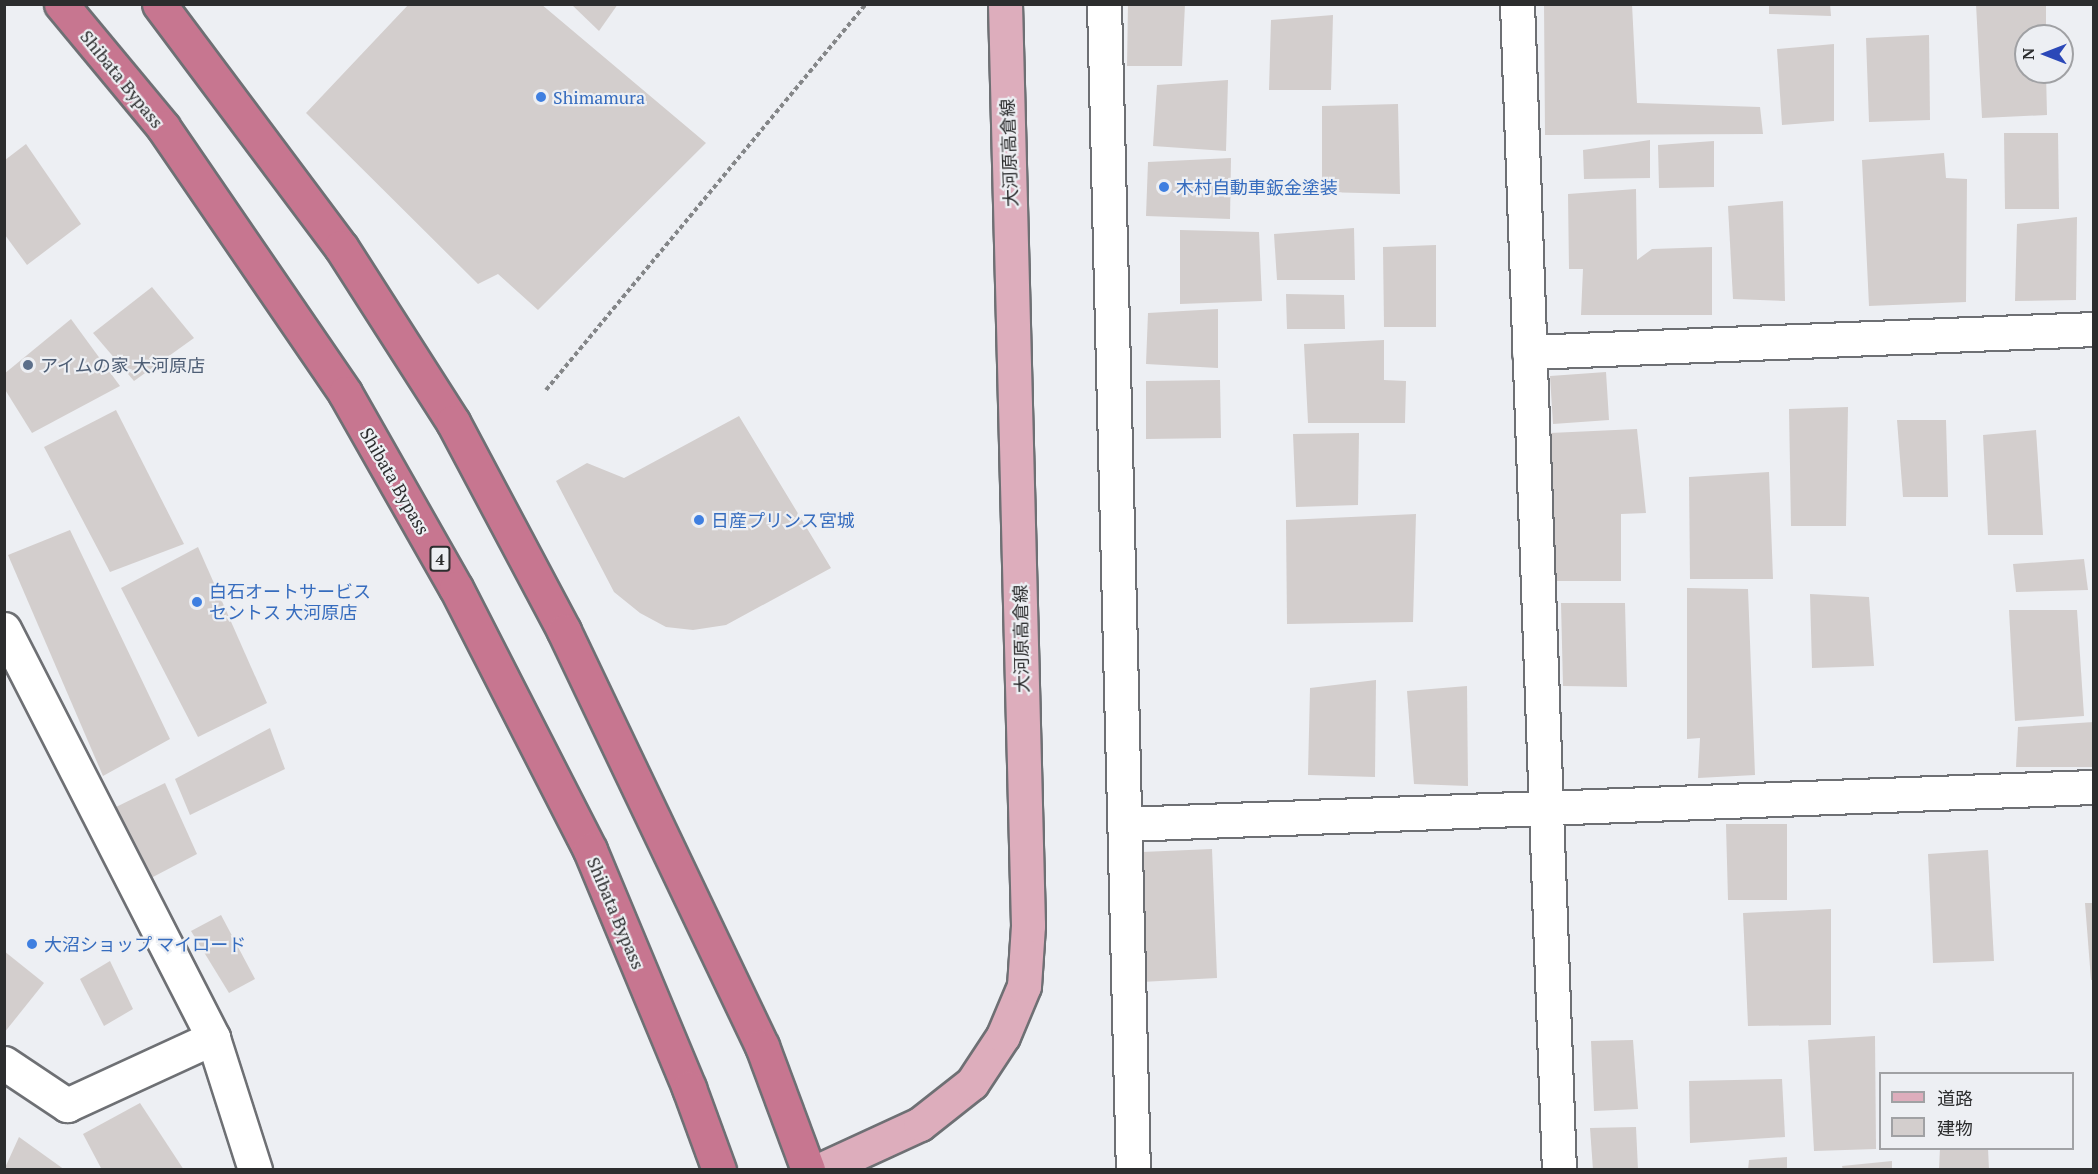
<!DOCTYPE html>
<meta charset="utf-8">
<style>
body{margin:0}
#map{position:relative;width:2098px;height:1174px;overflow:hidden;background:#edeff3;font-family:"PT Serif","Noto Sans JP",serif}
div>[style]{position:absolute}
.building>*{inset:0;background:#d3cecd}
.path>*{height:4px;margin-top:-2px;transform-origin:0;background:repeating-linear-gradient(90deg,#848688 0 4.5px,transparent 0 7.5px)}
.roads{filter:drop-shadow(2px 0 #6e7074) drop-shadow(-2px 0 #6e7074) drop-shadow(0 2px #6e7074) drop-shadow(0 -2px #6e7074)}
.minor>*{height:33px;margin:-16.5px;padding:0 16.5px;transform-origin:16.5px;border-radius:16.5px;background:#fff}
.major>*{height:33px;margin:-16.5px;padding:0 16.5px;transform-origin:16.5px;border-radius:16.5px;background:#ddadbc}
.highway>*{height:33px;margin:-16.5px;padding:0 16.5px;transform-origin:16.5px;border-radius:16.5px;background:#c77690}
.dots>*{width:16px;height:16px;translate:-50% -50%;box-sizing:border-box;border:3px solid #edeff3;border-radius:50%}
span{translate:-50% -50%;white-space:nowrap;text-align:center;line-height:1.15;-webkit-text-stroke:4.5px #edeff3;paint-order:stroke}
.shield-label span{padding:2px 4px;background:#edeff3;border:2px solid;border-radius:4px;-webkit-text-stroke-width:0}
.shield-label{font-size:16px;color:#2c2d2e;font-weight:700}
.street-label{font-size:18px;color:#2c2d2e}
.shop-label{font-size:18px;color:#366cbe}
.left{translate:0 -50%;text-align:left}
.service-label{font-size:18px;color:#4e5e75}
.frame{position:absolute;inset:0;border:6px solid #2c2d2e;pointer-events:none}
.legend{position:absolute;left:1879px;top:1072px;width:195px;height:78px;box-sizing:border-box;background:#edeff3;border:2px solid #a0a1a4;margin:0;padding:8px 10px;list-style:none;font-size:18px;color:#2c2d2e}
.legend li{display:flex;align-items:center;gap:12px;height:30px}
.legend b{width:30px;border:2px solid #a0a1a4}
.north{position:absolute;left:2014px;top:24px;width:60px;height:60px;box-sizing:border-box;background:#edeff3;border:2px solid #a0a1a4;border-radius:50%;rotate:270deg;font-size:16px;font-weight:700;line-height:24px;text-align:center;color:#2c2d2e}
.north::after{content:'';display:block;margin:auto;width:21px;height:27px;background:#2b48b8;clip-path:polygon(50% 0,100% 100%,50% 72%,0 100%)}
</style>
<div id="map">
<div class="building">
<div style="clip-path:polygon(409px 4px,541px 4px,706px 143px,538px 310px,498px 274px,478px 284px,306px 113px)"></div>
<div style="clip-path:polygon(571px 4px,618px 4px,599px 31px)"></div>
<div style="clip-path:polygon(1128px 4px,1185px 4px,1182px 66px,1127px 66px)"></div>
<div style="clip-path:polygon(1544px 4px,1632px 4px,1637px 103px,1760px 107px,1763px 134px,1545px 135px)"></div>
<div style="clip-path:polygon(1769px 4px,1830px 4px,1831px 16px,1769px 14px)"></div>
<div style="clip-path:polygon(1976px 4px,2046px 4px,2046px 36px,2026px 36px,2026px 72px,2046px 72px,2047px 115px,1982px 118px)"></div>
<div style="clip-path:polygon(1333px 15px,1331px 90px,1269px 90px,1271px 20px)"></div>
<div style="clip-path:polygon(1929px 35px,1930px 120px,1869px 122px,1866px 38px)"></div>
<div style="clip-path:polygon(1834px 44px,1834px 121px,1782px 125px,1777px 49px)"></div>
<div style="clip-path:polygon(1228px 80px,1226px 151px,1153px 146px,1157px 85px)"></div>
<div style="clip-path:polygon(1398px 104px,1400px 194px,1322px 192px,1322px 106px)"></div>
<div style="clip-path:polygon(2004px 133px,2058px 133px,2059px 209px,2005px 209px)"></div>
<div style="clip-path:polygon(1650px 140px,1650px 178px,1584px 179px,1583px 150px)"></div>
<div style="clip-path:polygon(1714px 141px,1714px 187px,1659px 188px,1658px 145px)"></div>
<div style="clip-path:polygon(26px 144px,81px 224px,27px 265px,5px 235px,5px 160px)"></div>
<div style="clip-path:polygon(1944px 153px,1946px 178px,1967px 179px,1966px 302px,1869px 306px,1862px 160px)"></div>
<div style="clip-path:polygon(1231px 158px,1230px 219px,1146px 216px,1148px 162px)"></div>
<div style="clip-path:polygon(1636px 189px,1637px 260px,1652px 249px,1712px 247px,1712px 315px,1581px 315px,1583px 269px,1569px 269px,1568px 194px)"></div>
<div style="clip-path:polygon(1783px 201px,1785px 301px,1733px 299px,1728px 206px)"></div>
<div style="clip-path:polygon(2077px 217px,2076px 300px,2015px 301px,2017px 224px)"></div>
<div style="clip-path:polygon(1354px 228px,1355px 280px,1277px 280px,1274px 234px)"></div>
<div style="clip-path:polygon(1180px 230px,1259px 232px,1262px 301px,1180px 304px)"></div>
<div style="clip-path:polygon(1436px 245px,1436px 327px,1384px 327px,1383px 247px)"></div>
<div style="clip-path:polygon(152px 287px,194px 338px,134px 381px,93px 333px)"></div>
<div style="clip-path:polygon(1286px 294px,1344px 295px,1345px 329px,1287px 329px)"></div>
<div style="clip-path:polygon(1218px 309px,1218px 368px,1146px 364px,1148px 313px)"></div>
<div style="clip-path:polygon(71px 319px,120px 386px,32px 433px,4px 388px,4px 374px)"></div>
<div style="clip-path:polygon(1384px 340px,1384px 380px,1406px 381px,1405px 423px,1308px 423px,1304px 344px)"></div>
<div style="clip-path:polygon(1606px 372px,1609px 420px,1553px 424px,1550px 376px)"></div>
<div style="clip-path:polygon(1220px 380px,1221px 438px,1146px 439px,1146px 381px)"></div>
<div style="clip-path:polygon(1848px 407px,1846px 526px,1791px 526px,1789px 409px)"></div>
<div style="clip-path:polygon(116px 410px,184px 544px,110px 572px,44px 447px)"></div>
<div style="clip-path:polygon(739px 416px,831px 568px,726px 625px,693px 630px,666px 627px,640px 613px,614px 592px,556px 481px,587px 463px,624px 478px)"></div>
<div style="clip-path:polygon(1897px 420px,1946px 420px,1948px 497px,1903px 497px)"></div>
<div style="clip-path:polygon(1637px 429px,1646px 513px,1621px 514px,1621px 581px,1555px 581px,1550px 433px)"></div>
<div style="clip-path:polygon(2036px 430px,2043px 535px,1988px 535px,1983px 435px)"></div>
<div style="clip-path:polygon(1359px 433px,1358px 505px,1296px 507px,1293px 434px)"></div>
<div style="clip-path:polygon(1769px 472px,1773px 579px,1690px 579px,1689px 477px)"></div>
<div style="clip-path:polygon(1416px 514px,1413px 622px,1287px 624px,1286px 520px)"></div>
<div style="clip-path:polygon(70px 530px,170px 739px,103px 776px,8px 555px)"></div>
<div style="clip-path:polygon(198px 547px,267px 703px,198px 737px,121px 588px)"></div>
<div style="clip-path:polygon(2084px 559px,2088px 590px,2016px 592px,2013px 564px)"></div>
<div style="clip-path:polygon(1687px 588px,1748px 589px,1755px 775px,1698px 778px,1700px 738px,1687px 739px)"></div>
<div style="clip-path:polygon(1810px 594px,1869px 597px,1874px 666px,1812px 668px)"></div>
<div style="clip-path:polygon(1561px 603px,1625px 603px,1627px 687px,1563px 686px)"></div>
<div style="clip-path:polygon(2009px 610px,2077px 610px,2084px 716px,2015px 721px)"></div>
<div style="clip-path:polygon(1376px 680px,1375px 777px,1308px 775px,1310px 688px)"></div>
<div style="clip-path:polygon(1467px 686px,1468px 786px,1414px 784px,1407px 691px)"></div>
<div style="clip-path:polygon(2094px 722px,2094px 767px,2016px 767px,2018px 727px)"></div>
<div style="clip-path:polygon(270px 728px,285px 769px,190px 815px,175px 779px)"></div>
<div style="clip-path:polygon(165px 783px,197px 854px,151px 878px,114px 808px)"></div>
<div style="clip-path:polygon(1726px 824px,1787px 824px,1787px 900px,1728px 900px)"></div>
<div style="clip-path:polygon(1212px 849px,1217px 978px,1141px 982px,1142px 852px)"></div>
<div style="clip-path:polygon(1988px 850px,1994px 961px,1933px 963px,1928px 854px)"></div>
<div style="clip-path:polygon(2085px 903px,2094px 903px,2094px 980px,2091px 980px)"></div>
<div style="clip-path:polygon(1831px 909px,1831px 1025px,1748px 1026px,1743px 913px)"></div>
<div style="clip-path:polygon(221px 915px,255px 979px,229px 993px,191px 931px)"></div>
<div style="clip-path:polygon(4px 951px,44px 983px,4px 1033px)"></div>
<div style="clip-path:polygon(110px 961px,133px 1009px,104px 1026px,80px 979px)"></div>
<div style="clip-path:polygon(1875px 1036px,1876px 1149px,1814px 1151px,1808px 1040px)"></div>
<div style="clip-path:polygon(1633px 1040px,1638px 1109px,1594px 1111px,1591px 1041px)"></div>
<div style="clip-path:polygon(1782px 1079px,1785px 1137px,1690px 1143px,1689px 1081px)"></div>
<div style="clip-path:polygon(140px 1103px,184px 1170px,102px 1170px,83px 1134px)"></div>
<div style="clip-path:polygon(1636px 1127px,1638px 1170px,1593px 1170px,1590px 1128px)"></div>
<div style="clip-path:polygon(19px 1137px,65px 1170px,4px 1170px)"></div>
<div style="clip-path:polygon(1940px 1148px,1988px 1148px,1989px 1170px,1939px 1170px)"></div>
<div style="clip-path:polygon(1787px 1157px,1787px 1170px,1748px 1170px,1749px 1160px)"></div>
<div style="clip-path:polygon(1892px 1161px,1892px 1170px,1843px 1170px,1842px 1166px)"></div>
</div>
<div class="path">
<div style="left:546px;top:390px;width:501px;rotate:-50.34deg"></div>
</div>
<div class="roads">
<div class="minor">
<div style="left:1104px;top:4px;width:1166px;rotate:88.58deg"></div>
<div style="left:1517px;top:4px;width:1167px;rotate:87.94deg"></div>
<div style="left:1529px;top:352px;width:565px;rotate:-2.33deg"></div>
<div style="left:4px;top:629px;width:459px;rotate:62.9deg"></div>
<div style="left:213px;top:1038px;width:139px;rotate:72.3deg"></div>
<div style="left:1125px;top:824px;width:970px;rotate:-2.19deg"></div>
<div style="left:4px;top:1063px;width:76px;rotate:33.7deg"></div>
<div style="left:67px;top:1105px;width:161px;rotate:-24.7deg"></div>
</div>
<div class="major">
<div style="left:820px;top:1170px;width:110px;rotate:-24.7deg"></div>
<div style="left:920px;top:1124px;width:66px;rotate:-38.3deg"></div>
<div style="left:972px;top:1083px;width:56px;rotate:-56.6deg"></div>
<div style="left:1003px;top:1036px;width:54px;rotate:-67.2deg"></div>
<div style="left:1024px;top:986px;width:61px;rotate:-86.2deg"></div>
<div style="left:1028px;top:925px;width:921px;rotate:-91.43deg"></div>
</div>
<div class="highway">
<div style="left:61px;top:4px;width:160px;rotate:50.3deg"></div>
<div style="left:163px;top:127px;width:322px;rotate:55.6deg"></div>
<div style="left:345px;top:393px;width:224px;rotate:60.4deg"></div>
<div style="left:456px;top:588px;width:294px;rotate:62.9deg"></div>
<div style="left:590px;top:850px;width:258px;rotate:67.4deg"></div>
<div style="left:689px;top:1088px;width:87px;rotate:69.9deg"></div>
<div style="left:159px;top:4px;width:304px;rotate:53.2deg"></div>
<div style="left:341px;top:247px;width:208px;rotate:57.4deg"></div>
<div style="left:453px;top:422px;width:237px;rotate:62deg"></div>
<div style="left:564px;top:631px;width:460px;rotate:64.5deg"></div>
<div style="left:762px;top:1046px;width:132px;rotate:69.6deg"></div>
</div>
</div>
<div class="dots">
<div style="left:541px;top:97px;background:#3f7fe0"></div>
<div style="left:1164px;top:187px;background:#3f7fe0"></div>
<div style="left:28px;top:365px;background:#5c6f8a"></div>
<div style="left:699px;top:520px;background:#3f7fe0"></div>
<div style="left:197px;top:602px;background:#3f7fe0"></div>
<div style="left:32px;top:944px;background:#3f7fe0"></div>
</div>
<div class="shield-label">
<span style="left:440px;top:559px">4</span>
</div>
<div class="street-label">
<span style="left:122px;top:79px;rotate:51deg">Shibata Bypass</span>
<span style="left:1009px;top:153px;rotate:-92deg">大河原高倉線</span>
<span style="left:395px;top:481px;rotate:60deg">Shibata Bypass</span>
<span style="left:1021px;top:639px;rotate:-91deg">大河原高倉線</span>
<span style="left:616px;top:913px;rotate:67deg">Shibata Bypass</span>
</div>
<div class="shop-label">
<span class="left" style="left:553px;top:97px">Shimamura</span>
<span class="left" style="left:1176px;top:187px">木村自動車鈑金塗装</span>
<span class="left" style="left:711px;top:520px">日産プリンス宮城</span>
<span class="left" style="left:209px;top:602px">白石オートサービス<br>セントス 大河原店</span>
<span class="left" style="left:44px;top:944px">大沼ショップ マイロード</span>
</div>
<div class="service-label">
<span class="left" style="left:40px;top:365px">アイムの家 大河原店</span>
</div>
<div class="frame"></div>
<ul class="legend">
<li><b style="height:8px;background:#ddadbc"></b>道路</li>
<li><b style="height:16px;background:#d3cecd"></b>建物</li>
</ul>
<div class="north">N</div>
</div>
